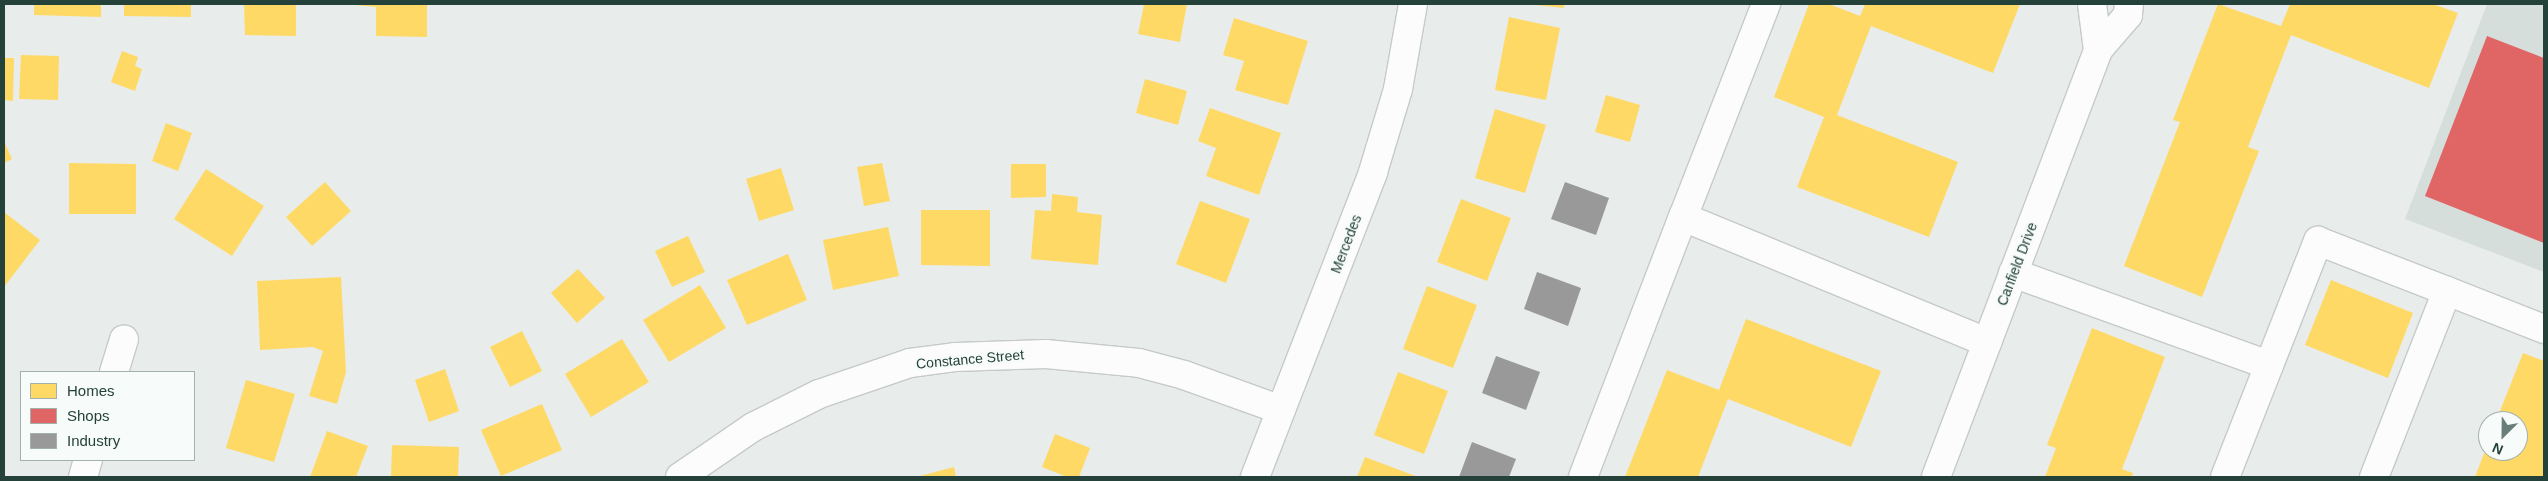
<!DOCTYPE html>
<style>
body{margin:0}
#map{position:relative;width:2548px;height:481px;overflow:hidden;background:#e8edeb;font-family:Arial,sans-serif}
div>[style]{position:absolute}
.built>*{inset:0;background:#d6dedb}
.homes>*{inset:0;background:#ffd966}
.shops>*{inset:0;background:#e06666}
.industry>*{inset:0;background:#999}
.roads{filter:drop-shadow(1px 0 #c5cac8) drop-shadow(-1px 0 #c5cac8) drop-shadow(0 1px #c5cac8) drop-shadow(0 -1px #c5cac8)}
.minor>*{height:28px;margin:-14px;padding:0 14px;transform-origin:14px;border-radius:14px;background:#fcfcfc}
span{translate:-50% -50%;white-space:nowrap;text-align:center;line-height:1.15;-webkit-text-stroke:5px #f7fbf9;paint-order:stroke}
.street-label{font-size:14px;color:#24423a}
.frame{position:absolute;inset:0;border:5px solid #24423a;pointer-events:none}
.legend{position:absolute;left:20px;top:371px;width:175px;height:90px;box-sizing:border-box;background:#f7fbf9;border:1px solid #a3b1ad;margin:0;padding:6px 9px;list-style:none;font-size:15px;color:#24423a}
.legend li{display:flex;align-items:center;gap:10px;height:25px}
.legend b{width:25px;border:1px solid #a3b1ad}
.north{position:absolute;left:2478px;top:411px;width:50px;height:50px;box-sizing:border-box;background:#f7fbf9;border:1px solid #a3b1ad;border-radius:50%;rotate:203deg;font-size:14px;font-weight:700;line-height:20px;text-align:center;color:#24423a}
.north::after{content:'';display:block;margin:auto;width:18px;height:22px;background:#697e78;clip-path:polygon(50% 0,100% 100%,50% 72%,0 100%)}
</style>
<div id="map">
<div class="built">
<div style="clip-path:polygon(2487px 4px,2544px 4px,2544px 272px,2405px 219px)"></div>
</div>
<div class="homes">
<div style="clip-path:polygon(34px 4px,101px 4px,101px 17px,34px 15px)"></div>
<div style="clip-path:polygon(124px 4px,191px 4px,191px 17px,124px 16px)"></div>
<div style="clip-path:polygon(244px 4px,296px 4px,296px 36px,245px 35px)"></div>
<div style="clip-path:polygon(345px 4px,427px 4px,427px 37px,376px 36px,376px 7px)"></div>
<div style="clip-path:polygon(1144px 4px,1187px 4px,1180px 42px,1138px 34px)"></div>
<div style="clip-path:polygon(1526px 4px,1564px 4px,1564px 8px)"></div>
<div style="clip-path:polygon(1809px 4px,1829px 4px,1860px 16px,1865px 4px,2020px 4px,1993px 73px,1871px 26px,1837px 115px,1958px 162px,1929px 237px,1797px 187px,1824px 117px,1774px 97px)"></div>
<div style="clip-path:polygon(2218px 4px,2281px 26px,2290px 4px,2433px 4px,2458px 13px,2429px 88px,2291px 35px,2248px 147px,2259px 151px,2202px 297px,2124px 266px,2180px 122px,2173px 120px)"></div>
<div style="clip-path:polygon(1509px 17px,1560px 28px,1546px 100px,1495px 90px)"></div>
<div style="clip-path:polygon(1234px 18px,1308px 41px,1288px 105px,1235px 90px,1244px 61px,1223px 55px)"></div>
<div style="clip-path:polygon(122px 51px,138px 57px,135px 66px,142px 69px,135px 91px,111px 82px)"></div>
<div style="clip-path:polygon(21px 55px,59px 56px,58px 100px,19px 99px)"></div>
<div style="clip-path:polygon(4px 58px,14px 58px,13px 101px,4px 100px)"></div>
<div style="clip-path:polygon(1145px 79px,1187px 91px,1178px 125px,1136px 113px)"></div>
<div style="clip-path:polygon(1606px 95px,1640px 105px,1630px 142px,1595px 132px)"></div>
<div style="clip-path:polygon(1210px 108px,1281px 133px,1259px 195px,1206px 176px,1216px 148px,1198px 141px)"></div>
<div style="clip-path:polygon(1495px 109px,1546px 125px,1525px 193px,1475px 178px)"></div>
<div style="clip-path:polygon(166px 123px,192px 133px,178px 171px,152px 161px)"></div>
<div style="clip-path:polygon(4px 141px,12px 159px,4px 163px)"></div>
<div style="clip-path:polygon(69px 163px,136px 164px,136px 214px,69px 214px)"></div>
<div style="clip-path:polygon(882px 163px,890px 201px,864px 206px,857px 167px)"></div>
<div style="clip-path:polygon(1011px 164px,1046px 164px,1046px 197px,1011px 198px)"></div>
<div style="clip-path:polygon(781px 168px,794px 210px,759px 221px,746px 179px)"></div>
<div style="clip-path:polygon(206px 169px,264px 206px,232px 256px,174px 219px)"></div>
<div style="clip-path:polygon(325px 182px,351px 211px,312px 246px,286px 217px)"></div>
<div style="clip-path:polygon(1052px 194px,1078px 197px,1077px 212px,1102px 215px,1098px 265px,1031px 259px,1035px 210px,1051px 211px)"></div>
<div style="clip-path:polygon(1461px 199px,1511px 218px,1487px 281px,1437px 262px)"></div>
<div style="clip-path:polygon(1200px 201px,1250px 219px,1226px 283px,1176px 264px)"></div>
<div style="clip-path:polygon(921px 210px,990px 210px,990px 266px,921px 265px)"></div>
<div style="clip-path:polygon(4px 212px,40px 240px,4px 287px)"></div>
<div style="clip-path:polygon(888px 227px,899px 276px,833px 290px,823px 240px)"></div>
<div style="clip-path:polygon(688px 236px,705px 272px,672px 287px,655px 251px)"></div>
<div style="clip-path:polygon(788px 254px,807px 300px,747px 325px,727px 280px)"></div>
<div style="clip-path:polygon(578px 269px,605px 298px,577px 323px,551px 293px)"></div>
<div style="clip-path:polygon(341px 277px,346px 372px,337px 404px,309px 396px,323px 351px,313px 347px,260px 350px,257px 281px)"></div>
<div style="clip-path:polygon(2331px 280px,2413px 313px,2388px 378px,2305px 345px)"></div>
<div style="clip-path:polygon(700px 285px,726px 328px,669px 362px,643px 320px)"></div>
<div style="clip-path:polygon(1427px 286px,1477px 305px,1453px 368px,1403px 349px)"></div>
<div style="clip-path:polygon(1746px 319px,1881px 371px,1851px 447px,1728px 399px,1698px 477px,1625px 477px,1667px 370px,1719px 390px)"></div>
<div style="clip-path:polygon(2092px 328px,2165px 357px,2122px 469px,2133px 473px,2132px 477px,2045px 477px,2056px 448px,2047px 445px)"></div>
<div style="clip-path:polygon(522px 331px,542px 371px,510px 387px,490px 347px)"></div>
<div style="clip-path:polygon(622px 339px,649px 382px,591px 417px,565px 374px)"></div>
<div style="clip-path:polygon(2523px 353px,2544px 361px,2544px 477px,2475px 477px,2488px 443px,2488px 451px,2518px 451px,2518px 421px,2496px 421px)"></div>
<div style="clip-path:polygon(445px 369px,459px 411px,429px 422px,415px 380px)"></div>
<div style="clip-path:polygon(1398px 372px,1448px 391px,1424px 454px,1374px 435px)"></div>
<div style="clip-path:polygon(246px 380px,295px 394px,274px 462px,226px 448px)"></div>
<div style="clip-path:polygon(542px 404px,562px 450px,501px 476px,481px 430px)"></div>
<div style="clip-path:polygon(327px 431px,368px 446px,356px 477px,310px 477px)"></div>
<div style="clip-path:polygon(1055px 434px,1090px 448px,1079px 477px,1067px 477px,1042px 467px)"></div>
<div style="clip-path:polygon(392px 445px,459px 447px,458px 477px,391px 477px)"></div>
<div style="clip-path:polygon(1365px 457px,1418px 477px,1357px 477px)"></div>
<div style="clip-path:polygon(954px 467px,956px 477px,916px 477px)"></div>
</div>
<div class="shops">
<div style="clip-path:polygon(2487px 36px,2544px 58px,2544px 243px,2425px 196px)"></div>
</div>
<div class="industry">
<div style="clip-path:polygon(1565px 182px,1609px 198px,1596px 235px,1551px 219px)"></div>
<div style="clip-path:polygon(1537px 272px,1581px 288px,1568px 326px,1524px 309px)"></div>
<div style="clip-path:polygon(1496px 356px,1540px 372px,1526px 410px,1482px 393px)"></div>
<div style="clip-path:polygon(1472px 442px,1516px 459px,1509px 477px,1459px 477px)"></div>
</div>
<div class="roads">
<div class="minor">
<div style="left:2092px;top:4px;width:46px;rotate:82.6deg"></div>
<div style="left:1683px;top:217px;width:229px;rotate:-68.7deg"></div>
<div style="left:2013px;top:273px;width:272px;rotate:19.8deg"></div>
<div style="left:2447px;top:291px;width:104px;rotate:21.4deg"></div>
<div style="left:114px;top:372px;width:34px;rotate:-73deg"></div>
<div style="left:83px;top:477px;width:18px;rotate:-74deg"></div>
<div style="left:680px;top:477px;width:88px;rotate:-34.4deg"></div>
<div style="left:753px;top:427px;width:74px;rotate:-26.6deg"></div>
<div style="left:819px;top:394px;width:96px;rotate:-18.8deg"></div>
<div style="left:910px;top:363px;width:45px;rotate:-7.6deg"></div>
<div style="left:955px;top:357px;width:91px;rotate:-1.9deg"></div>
<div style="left:1046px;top:354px;width:93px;rotate:5.5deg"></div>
<div style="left:1139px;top:363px;width:47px;rotate:14.9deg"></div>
<div style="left:1184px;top:375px;width:103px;rotate:19.8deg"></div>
<div style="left:1255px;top:477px;width:327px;rotate:-68.8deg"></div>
<div style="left:1373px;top:172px;width:87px;rotate:-73.2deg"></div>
<div style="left:1398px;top:89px;width:86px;rotate:-80deg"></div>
<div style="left:1583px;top:477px;width:279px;rotate:-69deg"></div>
<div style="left:1683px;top:217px;width:329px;rotate:22.4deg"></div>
<div style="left:1936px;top:477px;width:457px;rotate:-69.2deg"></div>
<div style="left:2098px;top:50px;width:46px;rotate:-49.4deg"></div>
<div style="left:2128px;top:15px;width:11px;rotate:-85deg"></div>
<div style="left:2225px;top:477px;width:254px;rotate:-68.5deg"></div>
<div style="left:2318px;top:241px;width:138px;rotate:21.2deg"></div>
<div style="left:2447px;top:291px;width:200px;rotate:111.4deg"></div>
</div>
</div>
<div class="street-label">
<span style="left:1346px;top:244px;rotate:-69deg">Mercedes</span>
<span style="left:2017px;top:264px;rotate:-69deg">Canfield Drive</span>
<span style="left:970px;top:359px;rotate:-5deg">Constance Street</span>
</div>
<div class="frame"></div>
<ul class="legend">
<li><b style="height:14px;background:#ffd966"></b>Homes</li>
<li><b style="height:14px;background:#e06666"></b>Shops</li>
<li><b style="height:14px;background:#999"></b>Industry</li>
</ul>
<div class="north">N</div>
</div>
